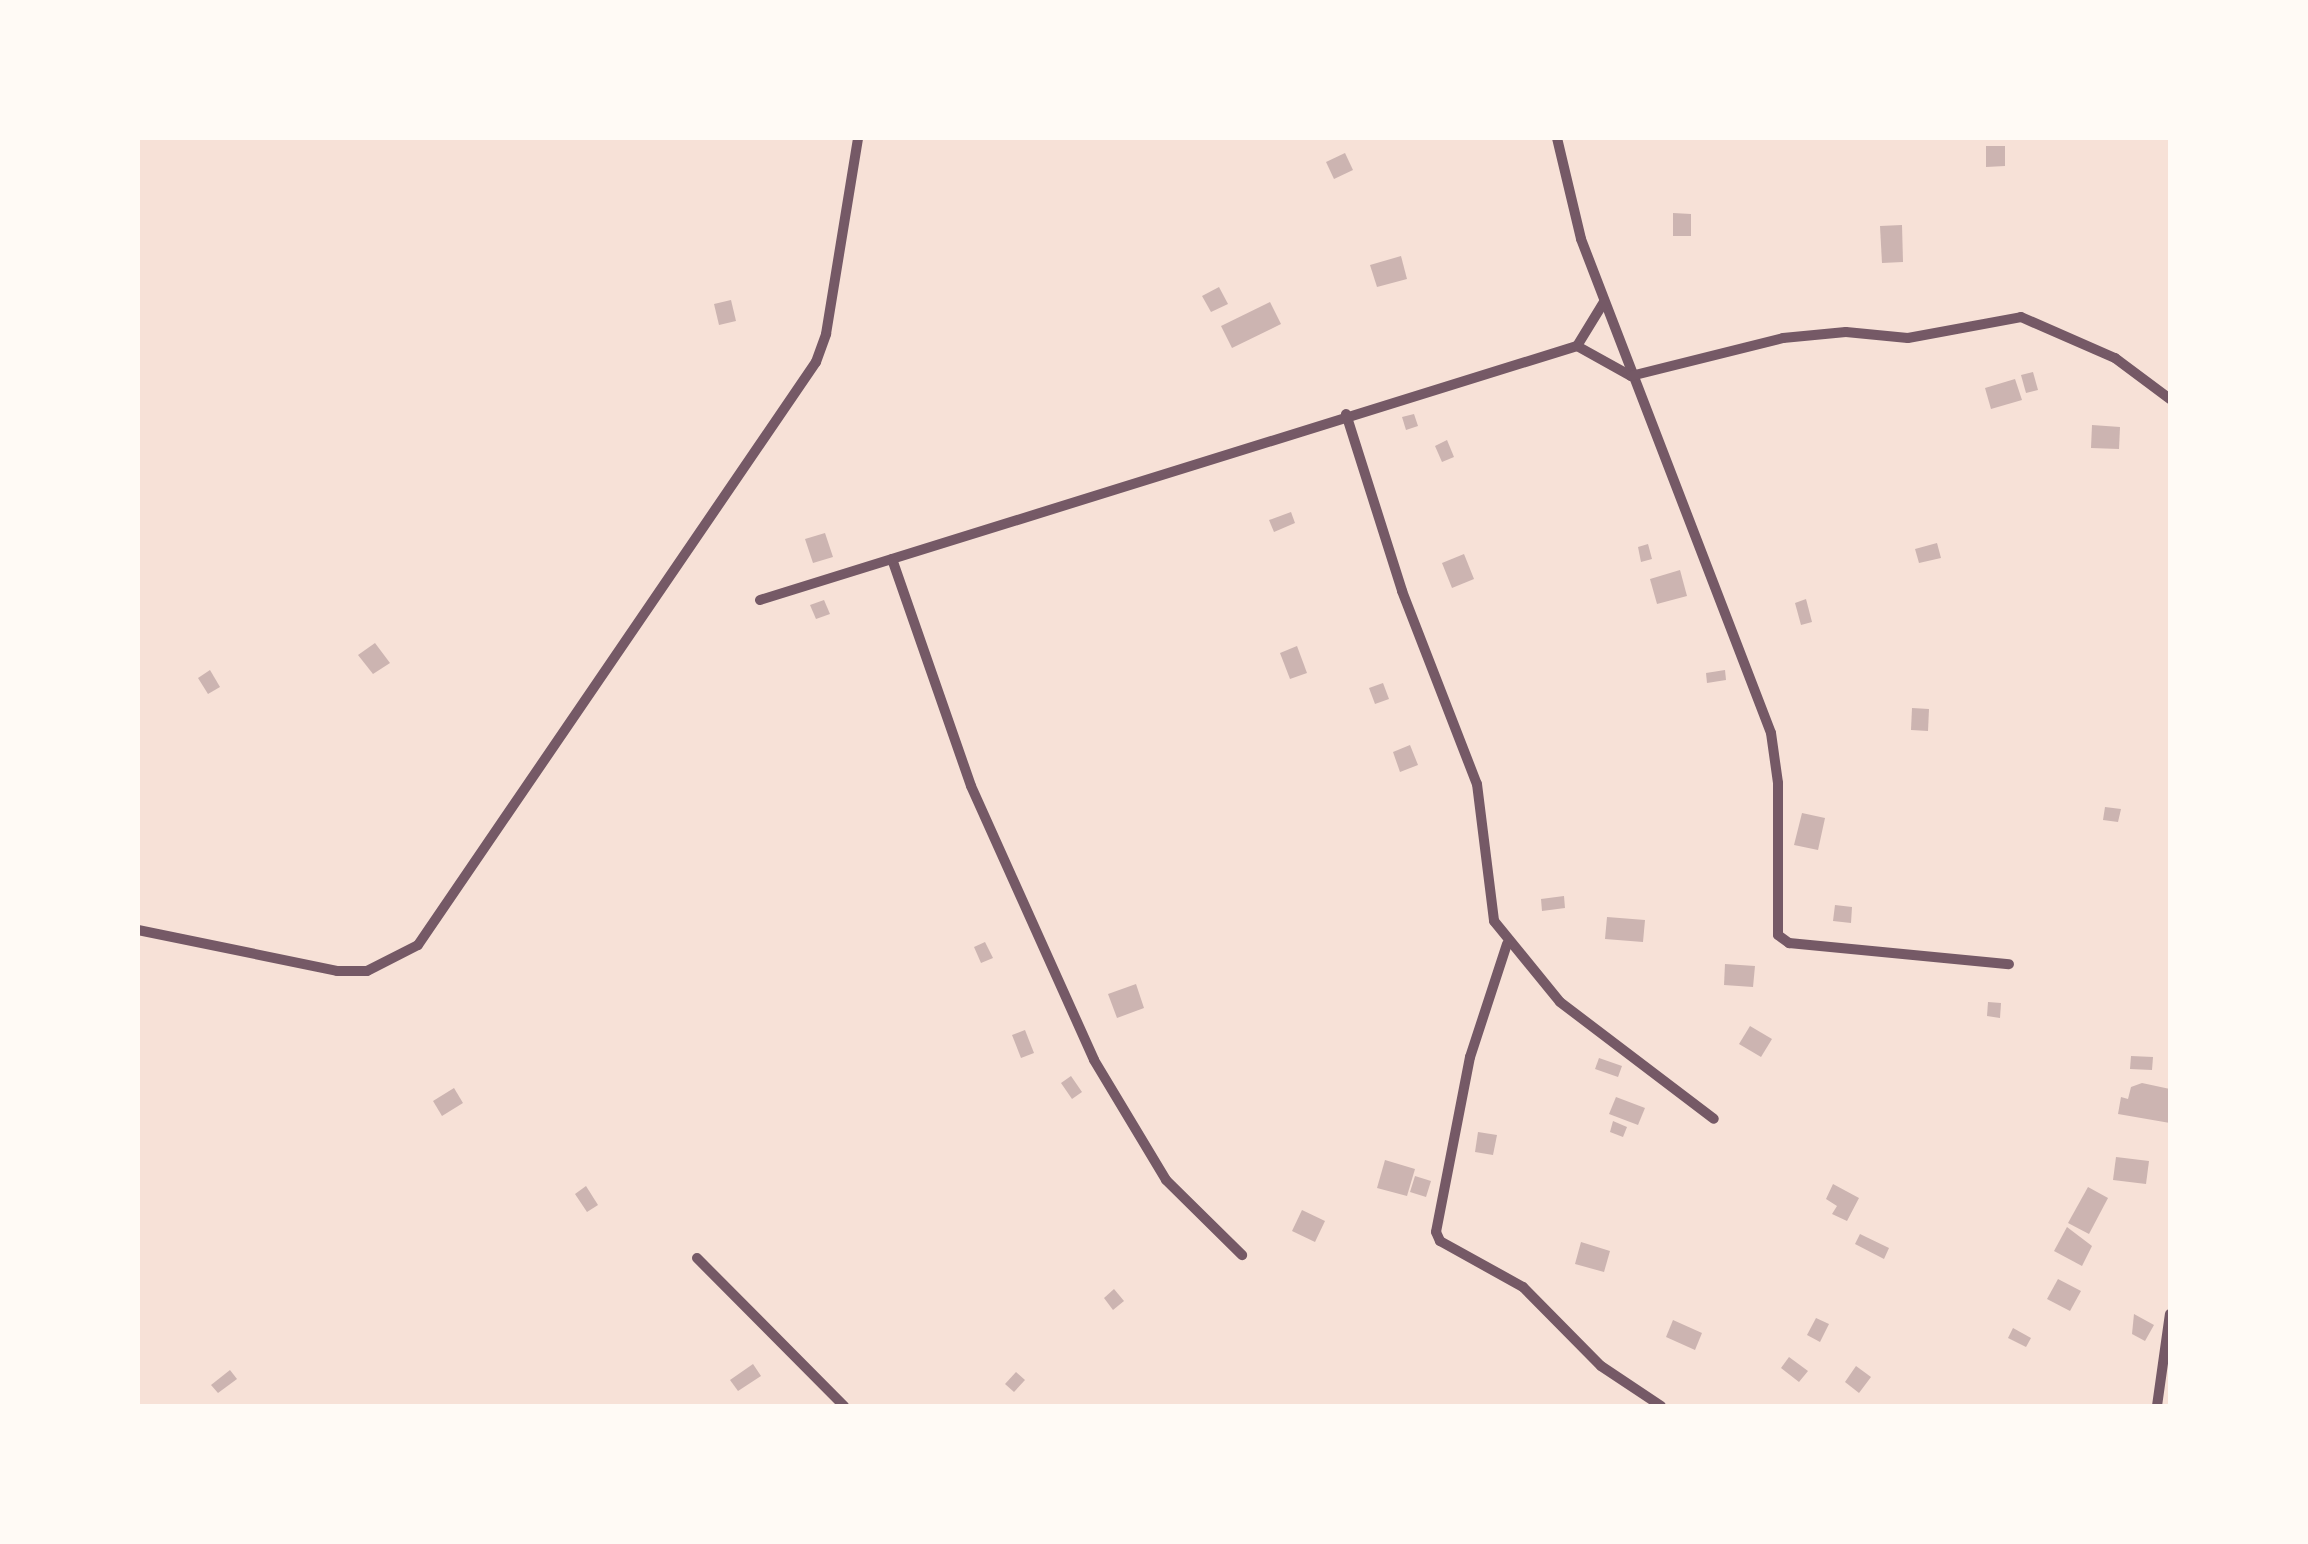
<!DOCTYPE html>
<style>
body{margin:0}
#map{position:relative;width:2308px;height:1544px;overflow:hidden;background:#f7e1d7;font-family:Barlow,sans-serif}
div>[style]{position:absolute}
.building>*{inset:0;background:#ccb4b1}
.minor>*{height:10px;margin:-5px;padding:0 5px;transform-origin:5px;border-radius:5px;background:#755966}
span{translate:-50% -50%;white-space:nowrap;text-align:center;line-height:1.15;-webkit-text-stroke:8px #fffaf5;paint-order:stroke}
.frame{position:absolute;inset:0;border:140px solid #fffaf5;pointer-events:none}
</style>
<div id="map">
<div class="building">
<div style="clip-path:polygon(1986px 146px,2005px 146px,2005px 166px,1986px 167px)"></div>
<div style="clip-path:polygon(1345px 153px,1353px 170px,1334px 179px,1326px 162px)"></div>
<div style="clip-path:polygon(1673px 213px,1691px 214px,1691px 236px,1673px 236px)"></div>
<div style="clip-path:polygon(1902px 225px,1903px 262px,1882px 263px,1880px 226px)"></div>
<div style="clip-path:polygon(1401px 256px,1407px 279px,1377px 287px,1370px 265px)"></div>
<div style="clip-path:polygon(1219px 287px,1228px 304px,1211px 312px,1202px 296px)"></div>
<div style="clip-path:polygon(731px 300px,736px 321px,719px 325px,714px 304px)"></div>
<div style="clip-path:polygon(1270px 302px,1281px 324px,1232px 348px,1221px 326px)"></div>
<div style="clip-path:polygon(2033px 372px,2038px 390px,2026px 393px,2021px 375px)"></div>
<div style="clip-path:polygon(2015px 379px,2022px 400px,1991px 409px,1985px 388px)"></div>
<div style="clip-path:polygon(1414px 414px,1418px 426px,1406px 430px,1402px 417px)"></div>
<div style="clip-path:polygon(2092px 425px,2120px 427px,2119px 449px,2091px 448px)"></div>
<div style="clip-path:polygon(1447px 440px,1454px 457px,1442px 462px,1435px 446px)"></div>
<div style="clip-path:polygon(1291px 512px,1295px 523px,1274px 532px,1269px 520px)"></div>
<div style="clip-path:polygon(825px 533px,833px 557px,813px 563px,805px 539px)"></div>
<div style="clip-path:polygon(1937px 543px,1941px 558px,1919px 563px,1915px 549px)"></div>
<div style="clip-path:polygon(1648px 544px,1652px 559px,1641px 562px,1638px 547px)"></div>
<div style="clip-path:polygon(1464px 554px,1474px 579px,1452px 588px,1442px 563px)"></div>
<div style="clip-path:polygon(1680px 570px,1687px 596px,1657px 604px,1650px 579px)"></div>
<div style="clip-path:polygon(1806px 599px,1812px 622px,1801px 625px,1795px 603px)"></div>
<div style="clip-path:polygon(824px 600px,830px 614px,816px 619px,810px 605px)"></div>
<div style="clip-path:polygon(375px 643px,390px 663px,373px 674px,358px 655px)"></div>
<div style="clip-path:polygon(1297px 646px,1307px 673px,1290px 679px,1280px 653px)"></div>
<div style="clip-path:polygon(210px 670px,220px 687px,208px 694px,198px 678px)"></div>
<div style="clip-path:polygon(1725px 670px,1726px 680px,1707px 683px,1706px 673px)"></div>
<div style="clip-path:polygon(1383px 683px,1389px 699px,1375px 704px,1369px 688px)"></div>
<div style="clip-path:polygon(1912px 708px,1929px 709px,1928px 731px,1911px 730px)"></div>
<div style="clip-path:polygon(1410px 745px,1418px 765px,1400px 772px,1393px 752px)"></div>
<div style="clip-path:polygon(2105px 807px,2121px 809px,2118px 822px,2103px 820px)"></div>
<div style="clip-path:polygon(1802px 813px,1825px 818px,1818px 850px,1794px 845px)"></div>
<div style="clip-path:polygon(1564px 896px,1565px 908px,1542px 911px,1541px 899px)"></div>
<div style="clip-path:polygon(1835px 905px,1852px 907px,1851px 923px,1833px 921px)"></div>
<div style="clip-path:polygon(1607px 917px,1645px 920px,1643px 942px,1605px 939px)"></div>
<div style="clip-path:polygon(985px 942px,993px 958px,981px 963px,974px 947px)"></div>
<div style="clip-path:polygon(1725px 964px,1755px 966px,1753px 987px,1724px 985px)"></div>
<div style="clip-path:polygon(1136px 984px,1144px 1008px,1117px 1018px,1108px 994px)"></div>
<div style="clip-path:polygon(1988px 1002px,2001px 1003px,2000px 1018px,1987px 1016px)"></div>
<div style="clip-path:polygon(1750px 1026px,1772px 1039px,1761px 1057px,1739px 1044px)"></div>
<div style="clip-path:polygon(1025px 1030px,1034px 1053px,1021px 1058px,1012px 1035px)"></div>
<div style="clip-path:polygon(2131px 1056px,2153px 1057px,2152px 1070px,2130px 1069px)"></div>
<div style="clip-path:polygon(1599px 1058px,1622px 1066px,1618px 1077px,1595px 1069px)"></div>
<div style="clip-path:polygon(1071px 1076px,1082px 1092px,1072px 1099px,1061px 1083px)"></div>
<div style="clip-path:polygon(2142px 1083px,2170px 1089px,2170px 1123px,2118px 1114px,2121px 1097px,2128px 1099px,2131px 1087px)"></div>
<div style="clip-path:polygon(454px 1088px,463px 1103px,442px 1116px,433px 1101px)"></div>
<div style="clip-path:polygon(1616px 1097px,1645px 1108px,1638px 1125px,1609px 1114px)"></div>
<div style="clip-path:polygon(1613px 1121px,1627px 1127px,1623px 1137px,1610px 1132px)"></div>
<div style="clip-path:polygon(1478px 1132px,1497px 1135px,1493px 1155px,1475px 1152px)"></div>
<div style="clip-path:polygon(2116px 1157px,2149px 1161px,2146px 1184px,2113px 1180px)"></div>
<div style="clip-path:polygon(1385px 1160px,1415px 1169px,1407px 1196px,1377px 1188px)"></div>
<div style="clip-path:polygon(1415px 1176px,1431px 1181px,1426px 1197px,1410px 1192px)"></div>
<div style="clip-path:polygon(1833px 1184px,1859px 1198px,1847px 1221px,1832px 1214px,1837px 1206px,1826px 1199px)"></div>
<div style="clip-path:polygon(586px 1186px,598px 1205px,587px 1212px,575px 1194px)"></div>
<div style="clip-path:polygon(2088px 1187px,2108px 1198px,2089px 1234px,2068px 1223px)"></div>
<div style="clip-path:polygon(1302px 1210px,1325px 1221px,1315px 1242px,1292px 1231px)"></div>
<div style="clip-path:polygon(2067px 1227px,2092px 1246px,2082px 1266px,2054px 1251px)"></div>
<div style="clip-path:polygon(1860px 1234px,1889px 1248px,1884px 1259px,1855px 1244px)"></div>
<div style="clip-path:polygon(1581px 1242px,1610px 1251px,1604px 1272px,1575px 1264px)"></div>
<div style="clip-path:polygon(2058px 1279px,2081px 1291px,2070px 1311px,2047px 1299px)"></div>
<div style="clip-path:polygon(1114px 1289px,1124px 1301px,1113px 1310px,1104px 1298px)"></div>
<div style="clip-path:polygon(2134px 1314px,2154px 1325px,2145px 1341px,2132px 1334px)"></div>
<div style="clip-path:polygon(1816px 1318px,1829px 1324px,1820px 1342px,1807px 1335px)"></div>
<div style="clip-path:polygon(1673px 1320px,1702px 1333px,1695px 1350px,1666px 1337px)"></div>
<div style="clip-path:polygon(2013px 1328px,2031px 1338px,2026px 1347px,2008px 1338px)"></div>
<div style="clip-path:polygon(1789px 1357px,1808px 1371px,1799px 1382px,1781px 1368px)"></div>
<div style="clip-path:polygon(753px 1364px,761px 1376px,738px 1391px,730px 1380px)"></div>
<div style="clip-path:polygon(1856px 1366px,1871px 1377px,1859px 1393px,1845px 1382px)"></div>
<div style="clip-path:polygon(230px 1370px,237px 1379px,218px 1393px,211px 1385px)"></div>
<div style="clip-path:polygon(1016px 1372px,1025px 1380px,1014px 1392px,1005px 1384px)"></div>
</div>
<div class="minor">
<div style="left:1557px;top:138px;width:104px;rotate:76.6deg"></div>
<div style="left:1581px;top:239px;width:529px;rotate:68.96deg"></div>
<div style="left:1771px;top:733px;width:50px;rotate:82deg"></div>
<div style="left:1778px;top:783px;width:152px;rotate:90deg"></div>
<div style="left:1778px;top:935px;width:14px;rotate:36deg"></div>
<div style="left:1789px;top:943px;width:221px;rotate:5.5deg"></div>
<div style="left:1577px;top:346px;width:62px;rotate:29.1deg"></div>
<div style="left:1631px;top:376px;width:157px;rotate:-14deg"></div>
<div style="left:1783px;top:338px;width:63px;rotate:-5.4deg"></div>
<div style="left:1846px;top:332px;width:62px;rotate:5.5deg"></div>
<div style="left:1908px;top:338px;width:115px;rotate:-10.5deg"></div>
<div style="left:2021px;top:317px;width:103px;rotate:23.6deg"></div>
<div style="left:2115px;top:358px;width:69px;rotate:36.7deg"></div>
<div style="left:1346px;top:414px;width:186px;rotate:72.4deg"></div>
<div style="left:1402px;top:591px;width:207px;rotate:68.8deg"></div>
<div style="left:1477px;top:784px;width:138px;rotate:82.9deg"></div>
<div style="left:1494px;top:921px;width:104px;rotate:50.8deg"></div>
<div style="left:1560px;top:1002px;width:193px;rotate:37.2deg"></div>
<div style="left:892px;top:559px;width:240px;rotate:70.8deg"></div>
<div style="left:971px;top:786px;width:300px;rotate:65.8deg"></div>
<div style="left:1094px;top:1060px;width:140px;rotate:59deg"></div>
<div style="left:1166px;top:1180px;width:107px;rotate:44.6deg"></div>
<div style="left:760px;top:600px;width:856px;rotate:-17.27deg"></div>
<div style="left:1577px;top:346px;width:52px;rotate:-58.5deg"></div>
<div style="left:138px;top:930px;width:203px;rotate:11.6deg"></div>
<div style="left:337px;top:971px;width:30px"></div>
<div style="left:367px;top:971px;width:57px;rotate:-27deg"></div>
<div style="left:418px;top:945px;width:706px;rotate:-55.68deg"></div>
<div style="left:816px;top:362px;width:30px;rotate:-70deg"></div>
<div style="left:826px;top:334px;width:199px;rotate:-80.7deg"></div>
<div style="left:1507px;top:944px;width:119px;rotate:108.1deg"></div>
<div style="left:1470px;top:1057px;width:178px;rotate:101deg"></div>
<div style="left:1436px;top:1232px;width:10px;rotate:66deg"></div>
<div style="left:1440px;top:1241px;width:95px;rotate:29deg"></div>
<div style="left:1523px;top:1287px;width:111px;rotate:45.4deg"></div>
<div style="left:1601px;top:1366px;width:72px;rotate:33.7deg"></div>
<div style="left:697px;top:1258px;width:209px;rotate:45.2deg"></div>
<div style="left:2157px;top:1406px;width:93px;rotate:-82deg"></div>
</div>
<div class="frame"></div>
</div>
